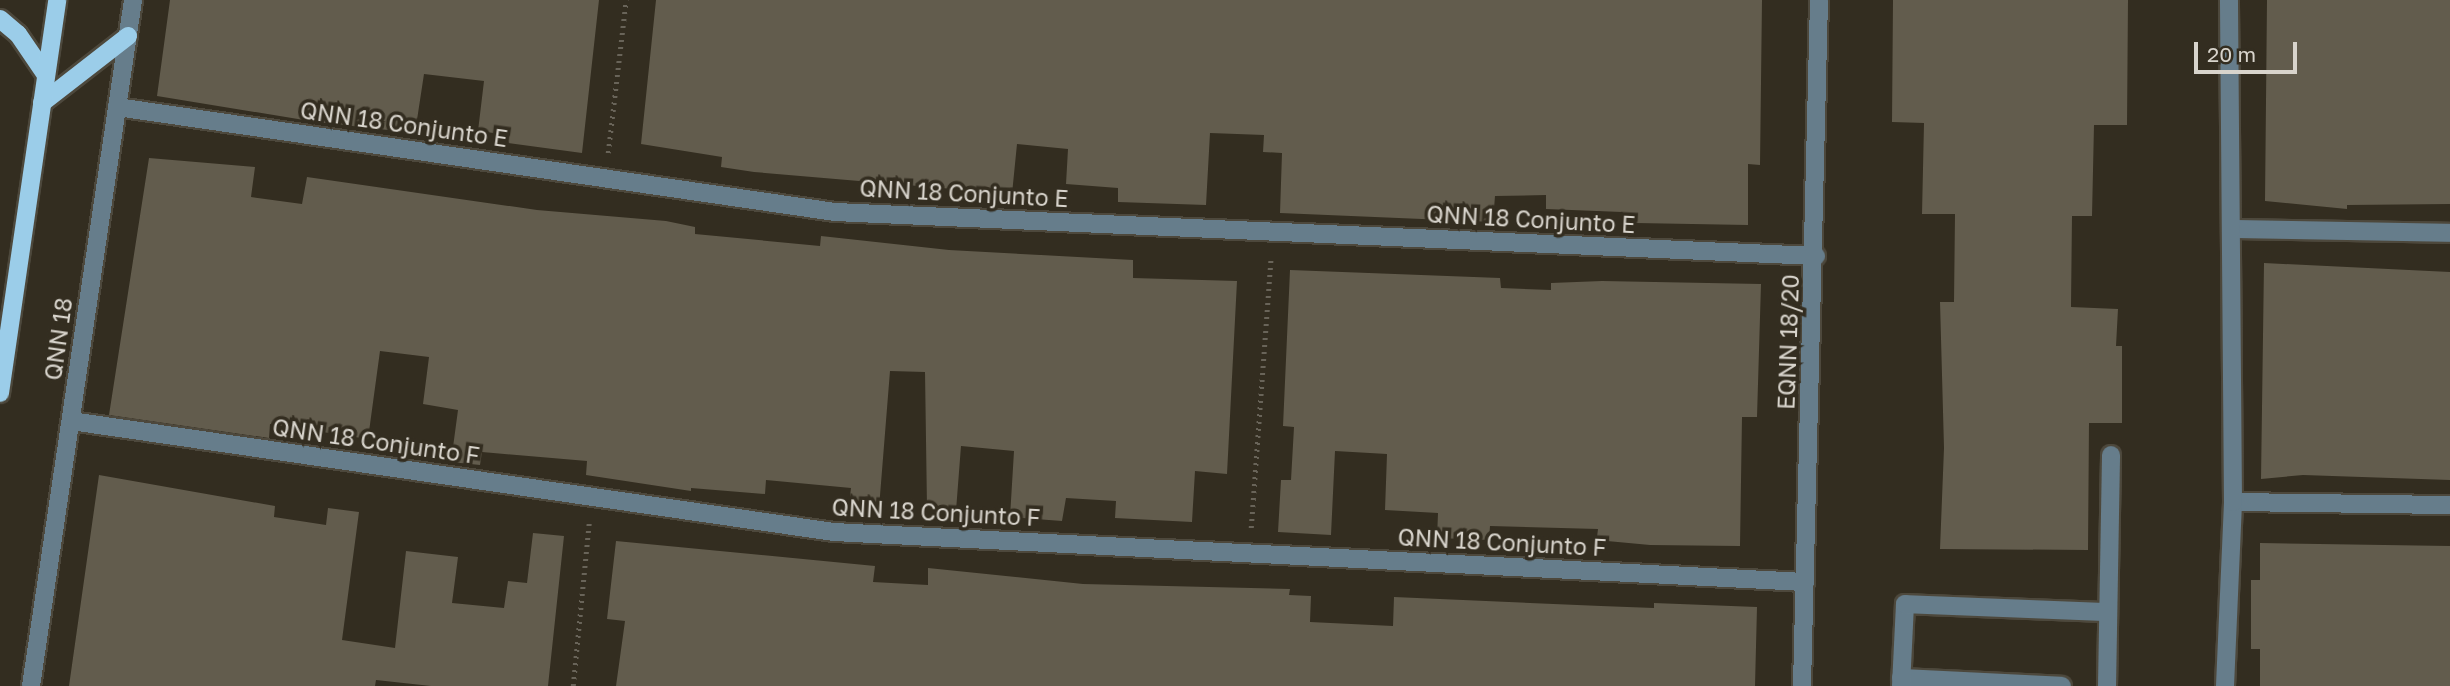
<!DOCTYPE html>
<style>
body{margin:0}
#map{position:relative;width:2450px;height:686px;overflow:hidden;background:#332d20;font-family:"Golos Text",sans-serif}
div>[style]{position:absolute}
.building>*{inset:0;background:#625c4d}
.path>*{height:4.5px;margin-top:-2.25px;transform-origin:0;background:repeating-linear-gradient(90deg,#696459 0 2px,transparent 0 7px)}
.roads{filter:drop-shadow(2px 0 #4d483c) drop-shadow(-2px 0 #4d483c) drop-shadow(0 2px #4d483c) drop-shadow(0 -2px #4d483c)}
.minor>*{height:18px;margin:-9px;padding:0 9px;transform-origin:9px;border-radius:9px;background:#667d8b}
.major>*{height:18px;margin:-9px;padding:0 9px;transform-origin:9px;border-radius:9px;background:#9bcde9}
span{translate:-50% -50%;white-space:nowrap;text-align:center;line-height:1.15;-webkit-text-stroke:7px #332d20;paint-order:stroke}
.street-label{font-size:23px;color:#d8d4cc}
.scale{position:absolute;left:2194px;top:42px;width:103px;height:32px;box-sizing:border-box;border:4px solid #d8d4cc;border-top:0;padding-left:9px;font-size:21px;line-height:24px;white-space:nowrap;color:#d8d4cc;-webkit-text-stroke:5px #332d20;paint-order:stroke}
</style>
<div id="map">
<div class="building">
<div style="clip-path:polygon(170px 0,599px 0,582px 153px,508px 143px,509px 135px,478px 131px,484px 81px,424px 74px,415px 133px,316px 122px,157px 96px)"></div>
<div style="clip-path:polygon(656px 0,1762px 0,1760px 165px,1748px 164px,1748px 225px,1636px 223px,1622px 212px,1546px 209px,1546px 195px,1495px 196px,1493px 222px,1280px 213px,1282px 153px,1263px 152px,1264px 135px,1210px 133px,1206px 205px,1118px 202px,1118px 188px,1066px 184px,1068px 149px,1017px 144px,1012px 194px,754px 172px,721px 167px,722px 157px,641px 144px)"></div>
<div style="clip-path:polygon(1893px 0,2128px 0,2127px 125px,2094px 125px,2092px 216px,2072px 216px,2071px 307px,2118px 309px,2116px 346px,2122px 346px,2122px 423px,2089px 423px,2088px 550px,1940px 549px,1944px 448px,1940px 302px,1954px 302px,1955px 214px,1922px 214px,1924px 123px,1892px 122px)"></div>
<div style="clip-path:polygon(2267px 0,2450px 0,2450px 204px,2347px 205px,2347px 209px,2265px 201px)"></div>
<div style="clip-path:polygon(149px 158px,255px 167px,251px 197px,302px 204px,307px 177px,537px 210px,666px 221px,695px 227px,695px 234px,820px 246px,821px 236px,949px 250px,1133px 260px,1133px 278px,1237px 281px,1227px 474px,1195px 471px,1192px 522px,1115px 518px,1116px 501px,1066px 498px,1062px 521px,1010px 517px,1014px 451px,961px 446px,956px 511px,927px 508px,925px 372px,890px 371px,879px 508px,849px 505px,851px 488px,766px 480px,765px 494px,691px 488px,691px 491px,586px 475px,587px 461px,482px 452px,480px 465px,451px 462px,458px 410px,423px 404px,429px 357px,380px 351px,368px 439px,270px 424px,269px 438px,109px 415px)"></div>
<div style="clip-path:polygon(2264px 263px,2450px 272px,2450px 480px,2303px 475px,2261px 479px)"></div>
<div style="clip-path:polygon(1290px 270px,1500px 278px,1501px 288px,1551px 290px,1551px 283px,1602px 281px,1761px 284px,1757px 417px,1742px 417px,1740px 546px,1650px 545px,1607px 541px,1597px 537px,1598px 529px,1490px 526px,1489px 540px,1437px 538px,1438px 513px,1385px 510px,1387px 454px,1335px 451px,1331px 535px,1278px 532px,1281px 480px,1291px 480px,1294px 427px,1283px 426px)"></div>
<div style="clip-path:polygon(99px 475px,275px 506px,274px 517px,326px 525px,328px 508px,359px 512px,342px 640px,395px 648px,406px 551px,458px 557px,452px 603px,504px 608px,508px 581px,527px 583px,533px 533px,564px 536px,548px 686px,431px 686px,376px 680px,375px 686px,69px 686px)"></div>
<div style="clip-path:polygon(616px 541px,875px 566px,873px 582px,928px 585px,928px 568px,1083px 584px,1290px 589px,1289px 595px,1311px 596px,1310px 622px,1393px 626px,1394px 597px,1601px 606px,1654px 608px,1654px 603px,1757px 607px,1755px 686px,616px 686px,625px 621px,607px 619px)"></div>
<div style="clip-path:polygon(2260px 543px,2450px 546px,2450px 686px,2260px 686px,2260px 649px,2251px 649px,2251px 580px,2260px 580px)"></div>
</div>
<div class="path">
<div style="left:608px;top:153px;width:154px;rotate:-83.3deg"></div>
<div style="left:1251px;top:528px;width:272px;rotate:-85.8deg"></div>
<div style="left:573px;top:686px;width:164px;rotate:-84.4deg"></div>
</div>
<div class="roads">
<div class="minor">
<div style="left:117px;top:107px;width:726px;rotate:8.32deg"></div>
<div style="left:835px;top:212px;width:982px;rotate:2.57deg"></div>
<div style="left:2231px;top:229px;width:219px;rotate:1deg"></div>
<div style="left:71px;top:421px;width:771px;rotate:8.28deg"></div>
<div style="left:834px;top:532px;width:972px;rotate:2.95deg"></div>
<div style="left:2233px;top:502px;width:217px;rotate:0.8deg"></div>
<div style="left:1901px;top:678px;width:161px;rotate:2.8deg"></div>
<div style="left:31px;top:686px;width:694px;rotate:-81.54deg"></div>
<div style="left:1802px;top:686px;width:686px;rotate:-88.58deg"></div>
<div style="left:1901px;top:686px;width:82px;rotate:-87.2deg"></div>
<div style="left:1905px;top:604px;width:203px;rotate:2.3deg"></div>
<div style="left:2107px;top:686px;width:231px;rotate:-89deg"></div>
<div style="left:2225px;top:686px;width:184px;rotate:-87.5deg"></div>
<div style="left:2233px;top:502px;width:502px;rotate:-90.46deg"></div>
</div>
<div class="major">
<div style="left:0;top:19px;width:23px;rotate:40deg"></div>
<div style="left:18px;top:34px;width:50px;rotate:55.7deg"></div>
<div style="left:42px;top:103px;width:109px;rotate:-37.9deg"></div>
<div style="left:0;top:393px;width:397px;rotate:-81.7deg"></div>
</div>
</div>
<div class="street-label">
<span style="left:404px;top:124px;rotate:8deg">QNN 18 Conjunto E</span>
<span style="left:964px;top:193px;rotate:3deg">QNN 18 Conjunto E</span>
<span style="left:1531px;top:219px;rotate:3deg">QNN 18 Conjunto E</span>
<span style="left:58px;top:339px;rotate:-82deg">QNN 18</span>
<span style="left:1788px;top:342px;rotate:-88deg">EQNN 18/20</span>
<span style="left:376px;top:441px;rotate:8deg">QNN 18 Conjunto F</span>
<span style="left:936px;top:512px;rotate:3deg">QNN 18 Conjunto F</span>
<span style="left:1502px;top:542px;rotate:3deg">QNN 18 Conjunto F</span>
</div>
<div class="scale">20 m</div>
</div>
